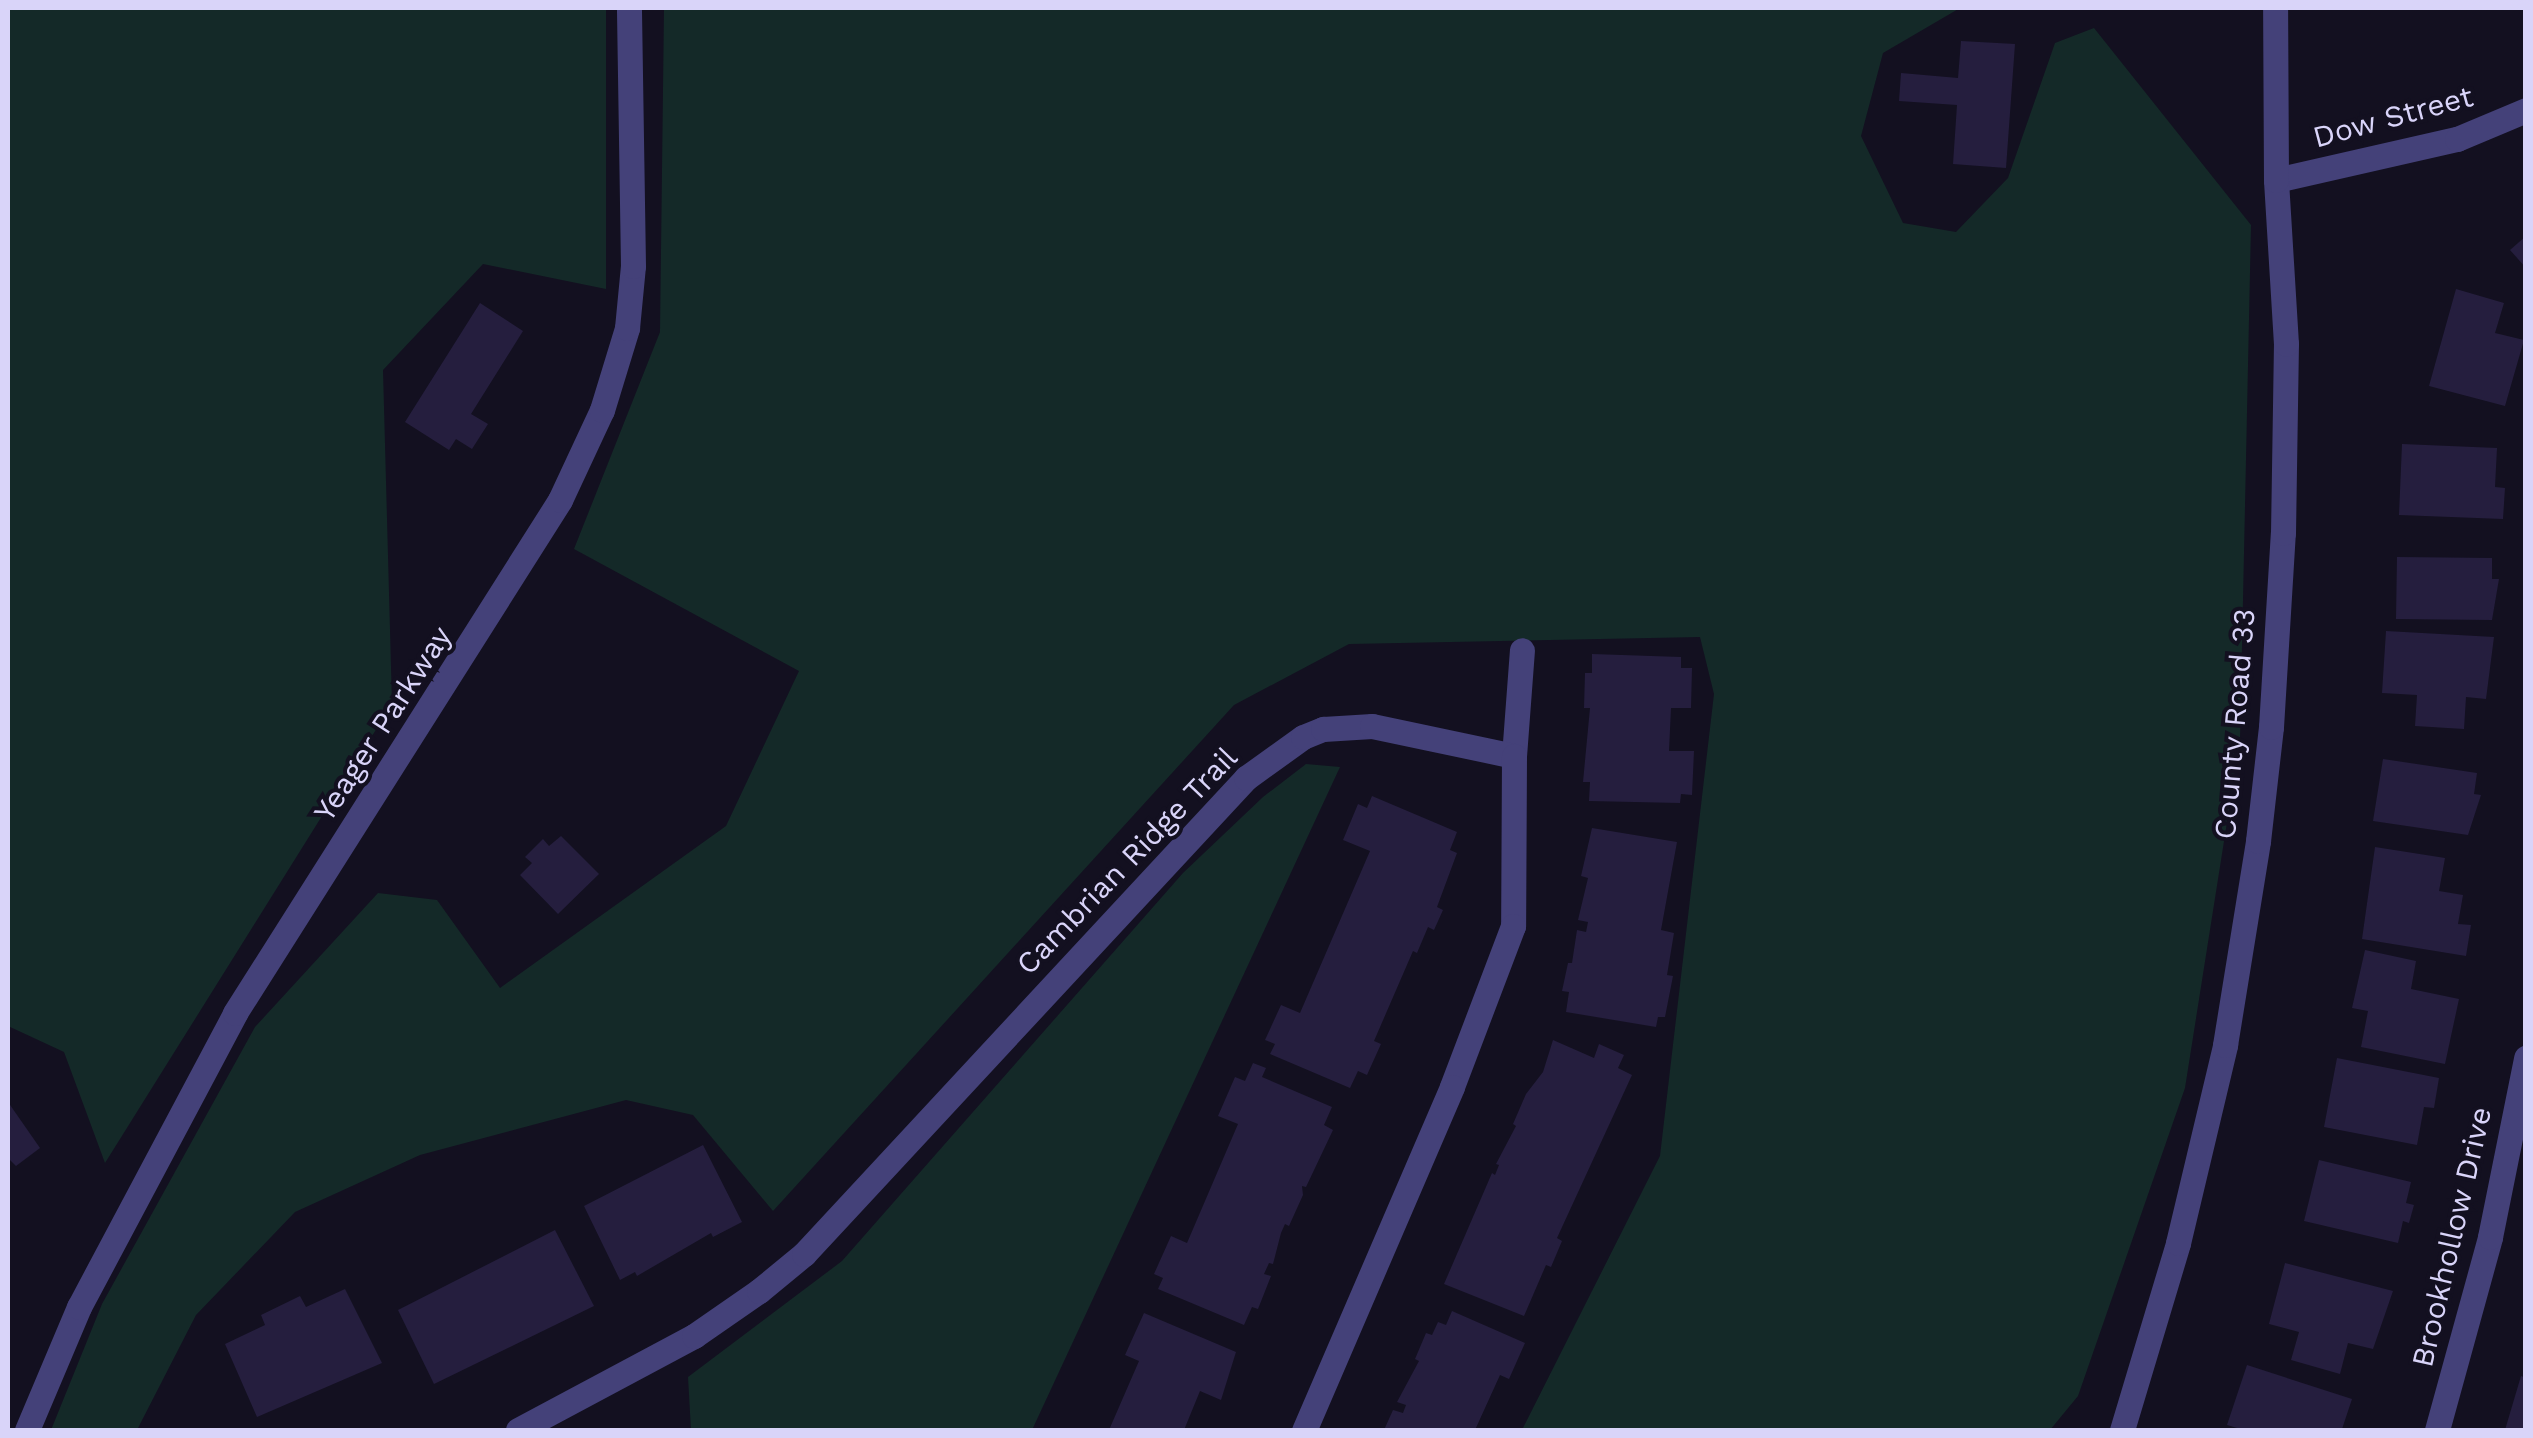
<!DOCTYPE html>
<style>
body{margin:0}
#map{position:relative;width:2533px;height:1438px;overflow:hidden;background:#131020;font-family:"Work Sans",sans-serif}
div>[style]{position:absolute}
.green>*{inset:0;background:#142928}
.building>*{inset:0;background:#251e3e}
.minor>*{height:25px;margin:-12.5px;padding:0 12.5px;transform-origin:12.5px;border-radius:12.5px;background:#444179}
.tertiary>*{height:25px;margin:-12.5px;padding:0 12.5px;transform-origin:12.5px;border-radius:12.5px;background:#444179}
span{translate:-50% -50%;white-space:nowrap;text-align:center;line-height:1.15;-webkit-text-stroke:8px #131020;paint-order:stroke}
.street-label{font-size:30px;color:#d9d4f9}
.frame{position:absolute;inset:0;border:10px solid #d9d4f9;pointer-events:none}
</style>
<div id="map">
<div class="green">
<div style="clip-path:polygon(8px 8px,606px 8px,606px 289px,483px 264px,383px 370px,392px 704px,105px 1163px,64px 1052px,8px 1026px)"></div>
<div style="clip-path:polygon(664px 8px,1960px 8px,1883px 53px,1861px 136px,1903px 223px,1956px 232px,2008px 178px,2055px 43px,2094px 28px,2251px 225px,2240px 740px,2185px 1088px,2078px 1396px,2050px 1430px,1522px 1430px,1660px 1156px,1714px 694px,1700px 637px,1349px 644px,1234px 705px,773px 1211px,693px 1115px,626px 1100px,420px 1155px,295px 1212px,196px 1315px,137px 1430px,51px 1430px,102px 1304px,255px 1027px,378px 893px,437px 900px,500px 988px,726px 826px,799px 671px,574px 549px,660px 332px)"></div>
<div style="clip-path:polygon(1306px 764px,1340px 767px,1032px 1430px,691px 1430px,688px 1377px,842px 1261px,1183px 873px,1263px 797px)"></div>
</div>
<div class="building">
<div style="clip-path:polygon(1961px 41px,2015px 44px,2006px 168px,1953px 164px,1957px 105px,1899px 101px,1901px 73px,1958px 78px)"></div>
<div style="clip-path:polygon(2526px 236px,2526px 268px,2510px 250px)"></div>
<div style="clip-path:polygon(2456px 289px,2504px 303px,2495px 333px,2524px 340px,2505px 406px,2429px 386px)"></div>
<div style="clip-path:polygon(480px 303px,523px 331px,471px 414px,488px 424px,472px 449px,456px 439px,449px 450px,405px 422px)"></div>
<div style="clip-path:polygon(2402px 444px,2497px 448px,2495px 487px,2505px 488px,2503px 519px,2399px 515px)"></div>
<div style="clip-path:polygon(2397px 557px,2492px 558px,2492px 579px,2499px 579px,2492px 620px,2396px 619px)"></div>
<div style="clip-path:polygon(2386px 631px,2494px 637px,2486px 699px,2466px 697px,2464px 729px,2415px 726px,2417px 695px,2382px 693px)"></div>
<div style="clip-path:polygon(1592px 654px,1681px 657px,1681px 668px,1692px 668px,1691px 708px,1671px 708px,1669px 751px,1694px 751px,1692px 795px,1681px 794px,1680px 803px,1589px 801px,1590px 782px,1583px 782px,1590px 708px,1584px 708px,1585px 673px,1592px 673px)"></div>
<div style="clip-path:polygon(2383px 759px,2477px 773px,2474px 794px,2481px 795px,2468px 835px,2373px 821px)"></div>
<div style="clip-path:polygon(1372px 796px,1457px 832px,1450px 850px,1457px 853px,1437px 907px,1443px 910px,1434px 930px,1428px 927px,1417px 953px,1413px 951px,1374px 1041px,1381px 1044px,1367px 1075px,1358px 1071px,1350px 1088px,1270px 1054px,1275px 1044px,1265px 1040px,1281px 1005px,1300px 1013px,1370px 851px,1343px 840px,1358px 804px,1367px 808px)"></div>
<div style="clip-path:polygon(1592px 828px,1677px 842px,1661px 930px,1674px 933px,1667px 975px,1673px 976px,1665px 1017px,1658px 1017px,1656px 1027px,1566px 1012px,1569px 992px,1562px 991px,1568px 963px,1572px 963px,1577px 930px,1586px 932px,1588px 922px,1578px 920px,1588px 878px,1581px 876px)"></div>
<div style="clip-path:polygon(561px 836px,599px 874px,558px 914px,520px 875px,532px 863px,525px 857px,543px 839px,549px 846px)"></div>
<div style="clip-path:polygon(2375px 847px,2445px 858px,2439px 891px,2463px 895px,2458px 924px,2471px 925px,2466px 956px,2362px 939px)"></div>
<div style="clip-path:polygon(2365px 950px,2416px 961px,2411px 989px,2459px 999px,2445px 1064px,2361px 1047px,2368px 1011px,2352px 1008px)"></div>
<div style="clip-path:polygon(1553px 1040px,1594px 1058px,1599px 1044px,1624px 1055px,1618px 1068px,1632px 1075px,1557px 1238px,1562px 1241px,1551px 1267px,1546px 1265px,1524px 1316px,1444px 1284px,1492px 1173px,1495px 1175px,1499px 1165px,1496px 1164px,1516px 1126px,1513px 1124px,1526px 1094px,1543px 1072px)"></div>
<div style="clip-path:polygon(2337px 1058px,2439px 1078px,2434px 1108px,2424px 1107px,2417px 1145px,2324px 1127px)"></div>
<div style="clip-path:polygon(1253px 1063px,1266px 1068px,1262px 1077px,1332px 1107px,1324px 1125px,1333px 1130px,1306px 1187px,1302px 1186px,1303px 1195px,1289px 1226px,1285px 1224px,1281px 1233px,1273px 1264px,1269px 1263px,1264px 1274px,1271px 1276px,1258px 1309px,1252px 1307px,1244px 1325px,1158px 1289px,1163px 1278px,1154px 1274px,1171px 1236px,1187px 1243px,1238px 1124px,1218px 1116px,1235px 1077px,1245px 1081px)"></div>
<div style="clip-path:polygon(8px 1102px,40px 1148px,16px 1166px,8px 1158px)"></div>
<div style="clip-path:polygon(703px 1145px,742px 1222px,713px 1237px,711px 1233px,637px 1276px,635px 1272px,620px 1280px,584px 1206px)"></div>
<div style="clip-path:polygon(2319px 1160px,2411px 1182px,2406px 1203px,2414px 1205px,2409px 1223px,2403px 1221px,2398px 1243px,2304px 1221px)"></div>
<div style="clip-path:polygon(555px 1230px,594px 1306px,434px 1384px,398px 1310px)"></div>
<div style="clip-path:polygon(2285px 1263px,2393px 1291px,2373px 1349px,2348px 1343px,2340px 1374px,2291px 1360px,2299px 1332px,2269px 1324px)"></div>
<div style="clip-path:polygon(345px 1289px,382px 1363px,257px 1417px,225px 1344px,265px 1325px,261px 1315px,300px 1296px,306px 1307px)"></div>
<div style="clip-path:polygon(1452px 1311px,1525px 1343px,1509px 1379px,1500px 1375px,1475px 1430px,1384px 1430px,1393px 1410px,1403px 1413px,1406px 1405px,1397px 1402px,1419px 1361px,1415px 1359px,1426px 1333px,1432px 1335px,1438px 1322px,1446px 1325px)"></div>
<div style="clip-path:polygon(1144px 1313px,1236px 1352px,1221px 1400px,1200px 1391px,1184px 1430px,1109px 1430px,1139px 1361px,1125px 1355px)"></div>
<div style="clip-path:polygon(2247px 1365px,2352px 1399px,2342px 1429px,2244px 1430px,2227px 1425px)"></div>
<div style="clip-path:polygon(2521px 1376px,2526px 1378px,2526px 1430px,2505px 1430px)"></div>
</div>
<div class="minor">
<div style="left:2276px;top:180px;width:186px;rotate:-12.8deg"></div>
<div style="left:2457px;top:139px;width:75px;rotate:-22.8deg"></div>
<div style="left:1514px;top:756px;width:106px;rotate:-85.7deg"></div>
<div style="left:27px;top:1430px;width:134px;rotate:-67.1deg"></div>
<div style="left:79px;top:1307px;width:333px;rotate:-62deg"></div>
<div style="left:235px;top:1013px;width:607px;rotate:-57.64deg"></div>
<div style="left:560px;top:500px;width:99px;rotate:-65deg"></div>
<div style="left:602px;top:410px;width:86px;rotate:-73deg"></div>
<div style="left:627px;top:328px;width:62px;rotate:-84.5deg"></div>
<div style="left:633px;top:266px;width:258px;rotate:-90.9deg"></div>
<div style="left:518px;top:1430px;width:200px;rotate:-28.1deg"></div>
<div style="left:694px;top:1336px;width:79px;rotate:-34.7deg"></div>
<div style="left:759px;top:1291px;width:58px;rotate:-39.4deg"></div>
<div style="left:804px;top:1254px;width:650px;rotate:-47.12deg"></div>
<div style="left:1246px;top:778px;width:70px;rotate:-35.7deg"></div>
<div style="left:1303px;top:737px;width:22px;rotate:-22deg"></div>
<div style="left:1323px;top:729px;width:49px;rotate:-3.5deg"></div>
<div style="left:1372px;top:726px;width:145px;rotate:11.9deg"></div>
<div style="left:1514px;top:756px;width:170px;rotate:90.3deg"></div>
<div style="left:1513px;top:926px;width:172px;rotate:110.8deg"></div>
<div style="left:1452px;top:1087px;width:374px;rotate:113.3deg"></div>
<div style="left:2437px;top:1430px;width:200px;rotate:-74.6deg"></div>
<div style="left:2490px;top:1237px;width:183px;rotate:-78.6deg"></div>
</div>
<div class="tertiary">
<div style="left:2122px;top:1430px;width:195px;rotate:-73.3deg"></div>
<div style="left:2178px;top:1243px;width:204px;rotate:-76.6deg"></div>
<div style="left:2225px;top:1045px;width:207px;rotate:-80.8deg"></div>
<div style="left:2258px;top:841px;width:115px;rotate:-83.5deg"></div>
<div style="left:2271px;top:727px;width:194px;rotate:-86.5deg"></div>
<div style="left:2283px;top:533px;width:189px;rotate:-89.1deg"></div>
<div style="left:2286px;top:344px;width:164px;rotate:-93.5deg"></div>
<div style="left:2276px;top:180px;width:172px;rotate:-90.3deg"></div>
</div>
<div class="street-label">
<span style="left:2393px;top:117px;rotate:-15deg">Dow Street</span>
<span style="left:383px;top:724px;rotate:-57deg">Yeager Parkway</span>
<span style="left:2235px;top:724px;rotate:-85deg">County Road 33</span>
<span style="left:1127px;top:861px;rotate:-46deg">Cambrian Ridge Trail</span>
<span style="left:2452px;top:1237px;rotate:-77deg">Brookhollow Drive</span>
</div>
<div class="frame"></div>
</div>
